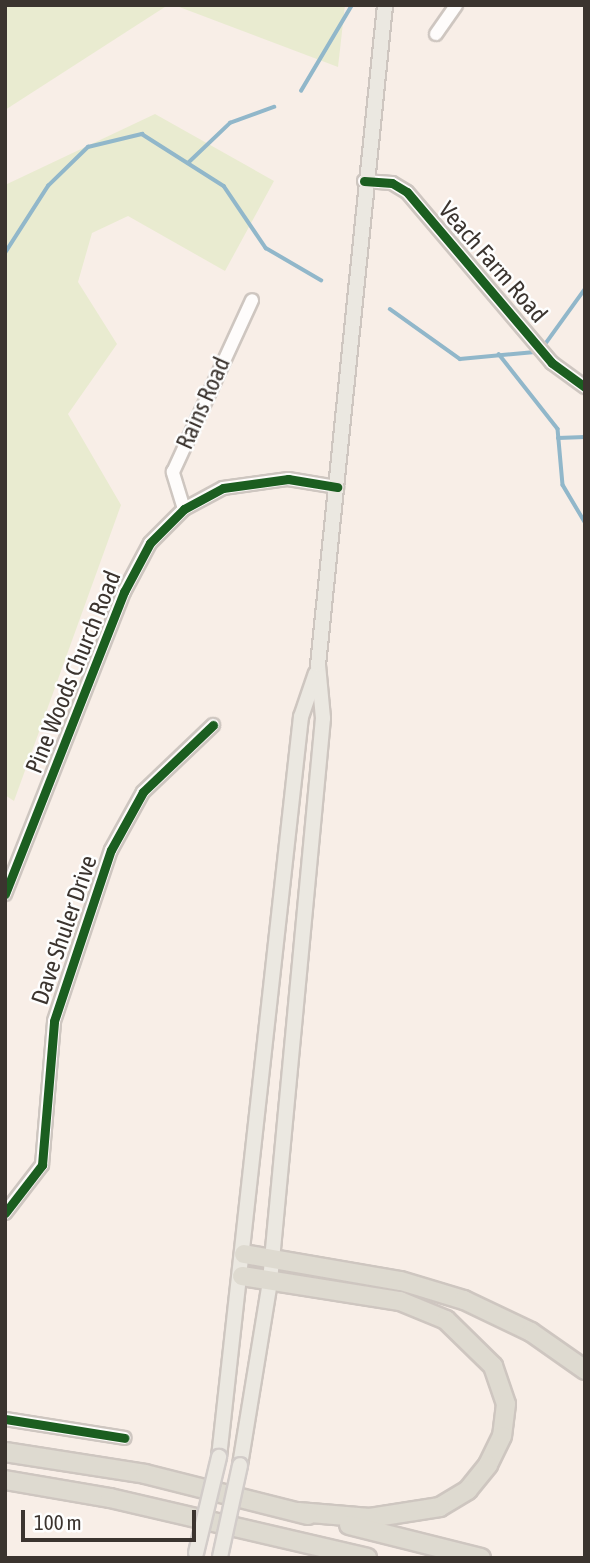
<!DOCTYPE html>
<style>
body{margin:0}
#map{position:relative;width:590px;height:1563px;overflow:hidden;background:#f8eee7;font-family:"Asap Condensed",sans-serif}
div>[style]{position:absolute}
.green>*{inset:0;background:#e9ebd0}
.stream>*{height:3.5px;margin:-1.75px;padding:0 1.75px;transform-origin:1.75px;border-radius:1.75px;background:#91b7ca}
.roads{filter:drop-shadow(2px 0 #cec6c0) drop-shadow(-2px 0 #cec6c0) drop-shadow(0 2px #cec6c0) drop-shadow(0 -2px #cec6c0)}
.minor>*{height:12px;margin:-6px;padding:0 6px;transform-origin:6px;border-radius:6px;background:#fefcfb}
.major>*{height:14px;margin:-7px;padding:0 7px;transform-origin:7px;border-radius:7px;background:#ebe8e1}
.highway>*{height:18px;margin:-9px;padding:0 9px;transform-origin:9px;border-radius:9px;background:#dedad0}
.bridges{filter:drop-shadow(2px 0 #d2ccc9) drop-shadow(-2px 0 #d2ccc9) drop-shadow(0 2px #d2ccc9) drop-shadow(0 -2px #d2ccc9)}
.major-bridge>*{height:14px;margin:-7px;padding:0 7px;transform-origin:7px;border-radius:7px;background:#ebe8e1}
.cycleway>*{height:9px;margin:-4.5px;padding:0 4.5px;transform-origin:4.5px;border-radius:4.5px;background:#1b5e20}
span{translate:-50% -50%;white-space:nowrap;text-align:center;line-height:1.15;-webkit-text-stroke:5px #fefefe;paint-order:stroke}
.street-label{font-size:24px;color:#3b342f}
.frame{position:absolute;inset:0;border:7px solid #3b342f;pointer-events:none}
.scale{position:absolute;left:21px;top:1510px;width:175px;height:32px;box-sizing:border-box;border:4px solid #3b342f;border-top:0;padding-left:9px;font-size:21px;line-height:24px;white-space:nowrap;color:#3b342f;-webkit-text-stroke:5px #fefefe;paint-order:stroke}
</style>
<div id="map">
<div class="green">
<div style="clip-path:polygon(5px 5px,168px 5px,5px 110px)"></div>
<div style="clip-path:polygon(174px 5px,345px 5px,338px 67px)"></div>
<div style="clip-path:polygon(155px 114px,274px 181px,225px 271px,128px 216px,92px 233px,78px 282px,117px 344px,68px 414px,121px 505px,14px 801px,5px 795px,5px 185px)"></div>
</div>
<div class="stream">
<div style="left:301px;top:91px;width:100px;rotate:-59.3deg"></div>
<div style="left:188px;top:163px;width:58px;rotate:-43.6deg"></div>
<div style="left:230px;top:123px;width:47px;rotate:-20deg"></div>
<div style="left:5px;top:253px;width:80px;rotate:-57.3deg"></div>
<div style="left:48px;top:186px;width:56px;rotate:-44.3deg"></div>
<div style="left:88px;top:147px;width:56px;rotate:-13.5deg"></div>
<div style="left:142px;top:134px;width:97px;rotate:32.4deg"></div>
<div style="left:224px;top:186px;width:75px;rotate:55.9deg"></div>
<div style="left:266px;top:248px;width:64px;rotate:30.2deg"></div>
<div style="left:390px;top:309px;width:86px;rotate:35.5deg"></div>
<div style="left:460px;top:359px;width:75px;rotate:-5.3deg"></div>
<div style="left:546px;top:343px;width:67px;rotate:-54.2deg"></div>
<div style="left:499px;top:354px;width:95px;rotate:51.8deg"></div>
<div style="left:558px;top:429px;width:56px;rotate:84.9deg"></div>
<div style="left:563px;top:485px;width:43px;rotate:59.3deg"></div>
<div style="left:558px;top:438px;width:27px;rotate:-2deg"></div>
</div>
<div class="roads">
<div class="minor">
<div style="left:436px;top:34px;width:35px;rotate:-55deg"></div>
<div style="left:364px;top:181px;width:28px;rotate:4deg"></div>
<div style="left:392px;top:183px;width:17px;rotate:31deg"></div>
<div style="left:407px;top:192px;width:224px;rotate:49.7deg"></div>
<div style="left:552px;top:363px;width:41px;rotate:36deg"></div>
<div style="left:184px;top:509px;width:39px;rotate:-107deg"></div>
<div style="left:173px;top:472px;width:189px;rotate:-65.3deg"></div>
<div style="left:5px;top:894px;width:325px;rotate:-68.5deg"></div>
<div style="left:124px;top:592px;width:55px;rotate:-62deg"></div>
<div style="left:150px;top:543px;width:48px;rotate:-45deg"></div>
<div style="left:184px;top:509px;width:44px;rotate:-28.3deg"></div>
<div style="left:223px;top:488px;width:66px;rotate:-7.9deg"></div>
<div style="left:288px;top:479px;width:50px;rotate:9.3deg"></div>
<div style="left:5px;top:1213px;width:61px;rotate:-52.4deg"></div>
<div style="left:42px;top:1165px;width:144px;rotate:-85.2deg"></div>
<div style="left:54px;top:1021px;width:180px;rotate:-71.6deg"></div>
<div style="left:111px;top:850px;width:66px;rotate:-61.1deg"></div>
<div style="left:143px;top:792px;width:97px;rotate:-43.7deg"></div>
<div style="left:5px;top:1419px;width:121px;rotate:9deg"></div>
</div>
<div class="major">
<div style="left:219px;top:1457px;width:745px;rotate:-83.68deg"></div>
<div style="left:301px;top:717px;width:46px;rotate:-71.2deg"></div>
<div style="left:240px;top:1465px;width:186px;rotate:-80.7deg"></div>
<div style="left:270px;top:1281px;width:565px;rotate:-84.62deg"></div>
<div style="left:323px;top:718px;width:53px;rotate:-95.4deg"></div>
<div style="left:318px;top:665px;width:663px;rotate:-84.2deg"></div>
</div>
<div class="highway">
<div style="left:244px;top:1254px;width:159px;rotate:9.8deg"></div>
<div style="left:401px;top:1281px;width:66px;rotate:16.8deg"></div>
<div style="left:464px;top:1300px;width:74px;rotate:25.5deg"></div>
<div style="left:531px;top:1332px;width:66px;rotate:35.1deg"></div>
<div style="left:242px;top:1276px;width:160px;rotate:9deg"></div>
<div style="left:400px;top:1301px;width:50px;rotate:22.4deg"></div>
<div style="left:446px;top:1320px;width:66px;rotate:44.4deg"></div>
<div style="left:493px;top:1366px;width:40px;rotate:71.1deg"></div>
<div style="left:506px;top:1404px;width:32px;rotate:97deg"></div>
<div style="left:502px;top:1436px;width:32px;rotate:116deg"></div>
<div style="left:488px;top:1465px;width:32px;rotate:129deg"></div>
<div style="left:468px;top:1490px;width:33px;rotate:149deg"></div>
<div style="left:440px;top:1507px;width:71px;rotate:171.1deg"></div>
<div style="left:370px;top:1518px;width:72px;rotate:-175.2deg"></div>
<div style="left:5px;top:1452px;width:142px;rotate:8.9deg"></div>
<div style="left:145px;top:1474px;width:168px;rotate:14.1deg"></div>
<div style="left:5px;top:1480px;width:107px;rotate:9.7deg"></div>
<div style="left:110px;top:1498px;width:264px;rotate:13.1deg"></div>
<div style="left:349px;top:1525px;width:136px;rotate:14deg"></div>
</div>
</div>
<div class="bridges">
<div class="major-bridge">
<div style="left:196px;top:1553px;width:99px;rotate:-76.5deg"></div>
<div style="left:220px;top:1557px;width:94px;rotate:-77.7deg"></div>
</div>
</div>
<div class="cycleway">
<div style="left:364px;top:181px;width:28px;rotate:4deg"></div>
<div style="left:392px;top:183px;width:17px;rotate:31deg"></div>
<div style="left:407px;top:192px;width:224px;rotate:49.7deg"></div>
<div style="left:552px;top:363px;width:41px;rotate:36deg"></div>
<div style="left:5px;top:894px;width:325px;rotate:-68.5deg"></div>
<div style="left:124px;top:592px;width:55px;rotate:-62deg"></div>
<div style="left:150px;top:543px;width:48px;rotate:-45deg"></div>
<div style="left:184px;top:509px;width:44px;rotate:-28.3deg"></div>
<div style="left:223px;top:488px;width:66px;rotate:-7.9deg"></div>
<div style="left:288px;top:479px;width:50px;rotate:9.3deg"></div>
<div style="left:5px;top:1213px;width:61px;rotate:-52.4deg"></div>
<div style="left:42px;top:1165px;width:144px;rotate:-85.2deg"></div>
<div style="left:54px;top:1021px;width:180px;rotate:-71.6deg"></div>
<div style="left:111px;top:850px;width:66px;rotate:-61.1deg"></div>
<div style="left:143px;top:792px;width:97px;rotate:-43.7deg"></div>
<div style="left:5px;top:1419px;width:121px;rotate:9deg"></div>
</div>
<div class="street-label">
<span style="left:493px;top:262px;rotate:49deg">Veach Farm Road</span>
<span style="left:203px;top:403px;rotate:-66deg">Rains Road</span>
<span style="left:73px;top:672px;rotate:-68deg">Pine Woods Church Road</span>
<span style="left:64px;top:930px;rotate:-71deg">Dave Shuler Drive</span>
</div>
<div class="frame"></div>
<div class="scale">100 m</div>
</div>
